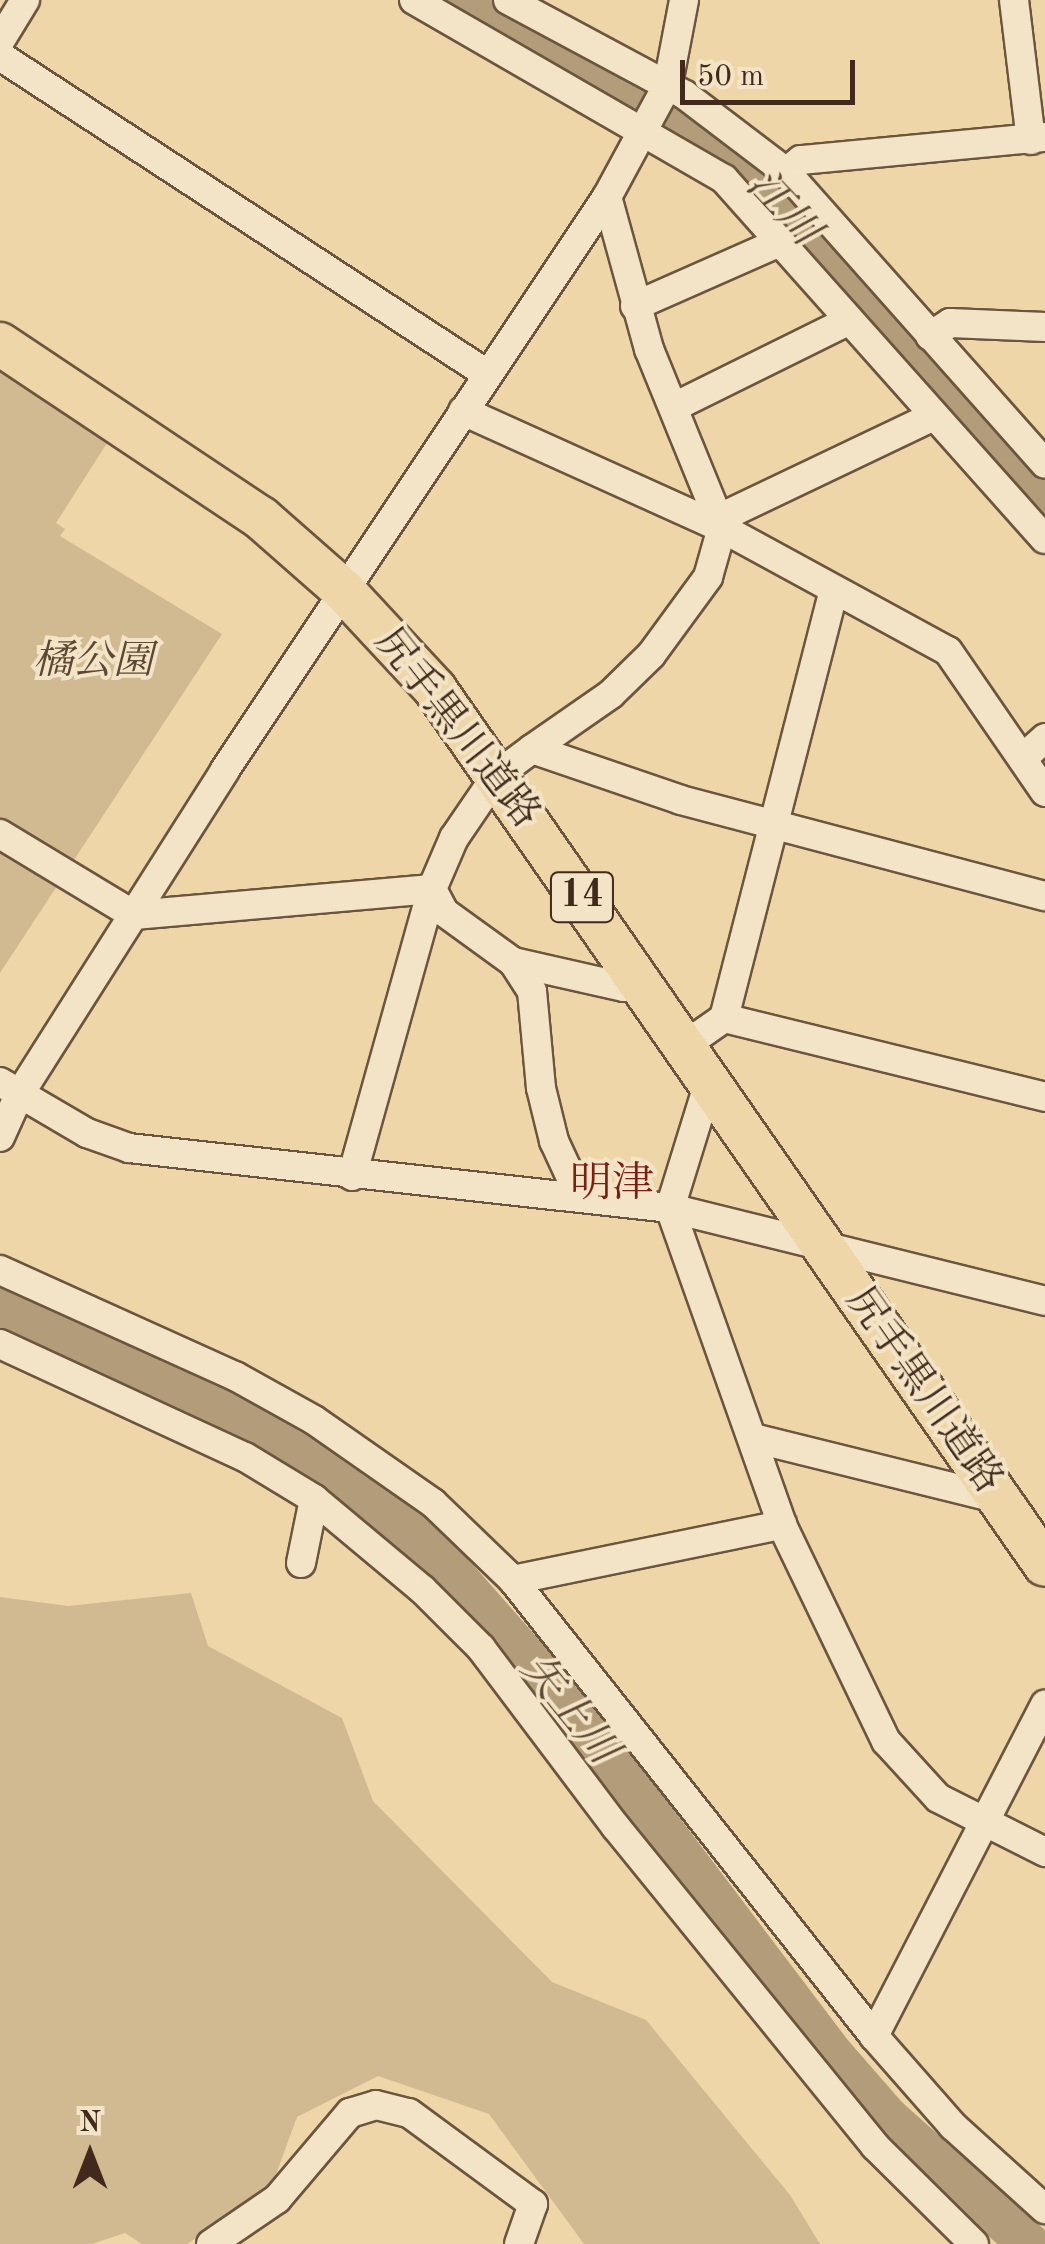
<!DOCTYPE html>
<meta charset="utf-8">
<style>
body{margin:0}
#map{position:relative;width:1045px;height:2244px;overflow:hidden;background:#eed6a9;font-family:"Old Standard TT","Noto Serif JP",serif}
div>[style]{position:absolute}
.green>*{inset:0;background:#d1b991}
.river>*{height:42px;margin:-21px;padding:0 21px;transform-origin:21px;border-radius:21px;background:#b39c79}
.roads{filter:drop-shadow(2px 0 #6c553e) drop-shadow(-2px 0 #6c553e) drop-shadow(0 2px #6c553e) drop-shadow(0 -2px #6c553e)}
.street>*{height:28px;margin:-14px;padding:0 14px;transform-origin:14px;border-radius:14px;background:#f4e4c7}
.primary>*{height:42px;margin:-21px;padding:0 21px;transform-origin:21px;border-radius:21px;background:#eed6a9}
span{translate:-50% -50%;white-space:nowrap;text-align:center;line-height:1.15;-webkit-text-stroke:8px #f4e4c7;paint-order:stroke}
.shield-label span{padding:2px 8px;background:#f4e4c7;border:2px solid;border-radius:8px;-webkit-text-stroke-width:0}
.shield-label{font-size:38px;color:#412a1b;font-weight:700}
.park-label{font-size:40px;color:#5e4733;font-style:italic}
.street-label{font-size:40px;color:#412a1b}
.water-label{font-size:42px;color:#5e4632;font-style:italic}
.neighbourhood-label{font-size:42px;color:#7a1f14}
.north{position:absolute;left:40px;top:2104px;width:100px;height:100px;-webkit-text-stroke:8px #f4e4c7;paint-order:stroke;rotate:0deg;font-size:28px;font-weight:700;line-height:40px;text-align:center;color:#412a1b}
.north::after{content:'';display:block;margin:auto;width:35px;height:45px;background:#412a1b;clip-path:polygon(50% 0,100% 100%,50% 72%,0 100%)}
.scale{position:absolute;left:680px;top:60px;width:175px;height:45px;box-sizing:border-box;border:5px solid #412a1b;border-top:0;padding-left:12px;font-size:30px;line-height:35px;white-space:nowrap;color:#412a1b;-webkit-text-stroke:8px #f4e4c7;paint-order:stroke}
</style>
<div id="map">
<div class="green">
<div style="clip-path:polygon(0 369px,109px 440px,56px 523px,65px 529px,60px 536px,222px 634px,0 973px)"></div>
<div style="clip-path:polygon(191px 1593px,208px 1646px,342px 1718px,373px 1801px,552px 1982px,646px 2020px,790px 2195px,820px 2244px,584px 2244px,489px 2114px,378px 2076px,297px 2117px,271px 2188px,187px 2244px,142px 2244px,125px 2233px,92px 2244px,0 2244px,0 1597px,68px 1606px)"></div>
</div>
<div class="river">
<div style="left:460px;top:0;width:314px;rotate:29.7deg"></div>
<div style="left:733px;top:156px;width:459px;rotate:47.2deg"></div>
<div style="left:0;top:1308px;width:238px;rotate:23.8deg"></div>
<div style="left:218px;top:1404px;width:82px;rotate:28.4deg"></div>
<div style="left:290px;top:1443px;width:176px;rotate:36.9deg"></div>
<div style="left:431px;top:1549px;width:203px;rotate:48.6deg"></div>
<div style="left:565px;top:1701px;width:444px;rotate:52.9deg"></div>
<div style="left:833px;top:2055px;width:84px;rotate:48.9deg"></div>
<div style="left:888px;top:2118px;width:189px;rotate:41.8deg"></div>
</div>
<div class="roads">
<div class="street">
<div style="left:414px;top:0;width:358px;rotate:30deg"></div>
<div style="left:724px;top:179px;width:482px;rotate:48.3deg"></div>
<div style="left:508px;top:0;width:201px;rotate:28.2deg"></div>
<div style="left:685px;top:95px;width:127px;rotate:37.3deg"></div>
<div style="left:786px;top:172px;width:390px;rotate:48.4deg"></div>
<div style="left:1014px;top:0;width:141px;rotate:83.1deg"></div>
<div style="left:0;top:41px;width:48px;rotate:-58.6deg"></div>
<div style="left:0;top:56px;width:582px;rotate:33.14deg"></div>
<div style="left:786px;top:172px;width:19px;rotate:-39deg"></div>
<div style="left:801px;top:160px;width:245px;rotate:-5.4deg"></div>
<div style="left:635px;top:306px;width:156px;rotate:-23.8deg"></div>
<div style="left:930px;top:336px;width:24px;rotate:-33deg"></div>
<div style="left:950px;top:323px;width:95px;rotate:2.4deg"></div>
<div style="left:674px;top:407px;width:194px;rotate:-26.3deg"></div>
<div style="left:463px;top:411px;width:284px;rotate:24.3deg"></div>
<div style="left:722px;top:528px;width:257px;rotate:28.6deg"></div>
<div style="left:948px;top:651px;width:171px;rotate:55.5deg"></div>
<div style="left:722px;top:517px;width:235px;rotate:-25.5deg"></div>
<div style="left:532px;top:749px;width:96px;rotate:-34.8deg"></div>
<div style="left:611px;top:694px;width:56px;rotate:-44.3deg"></div>
<div style="left:651px;top:655px;width:97px;rotate:-53.8deg"></div>
<div style="left:708px;top:577px;width:51px;rotate:-74.1deg"></div>
<div style="left:722px;top:528px;width:193px;rotate:-112.2deg"></div>
<div style="left:649px;top:349px;width:158px;rotate:-105.4deg"></div>
<div style="left:1023px;top:758px;width:30px;rotate:-42deg"></div>
<div style="left:0;top:834px;width:157px;rotate:31.2deg"></div>
<div style="left:134px;top:915px;width:299px;rotate:-5deg"></div>
<div style="left:432px;top:889px;width:26px;rotate:62deg"></div>
<div style="left:444px;top:912px;width:85px;rotate:35.9deg"></div>
<div style="left:513px;top:962px;width:114px;rotate:12.7deg"></div>
<div style="left:624px;top:987px;width:19px;rotate:-12deg"></div>
<div style="left:513px;top:962px;width:35px;rotate:57deg"></div>
<div style="left:532px;top:991px;width:97px;rotate:84.7deg"></div>
<div style="left:541px;top:1088px;width:55px;rotate:76.2deg"></div>
<div style="left:554px;top:1141px;width:60px;rotate:65.2deg"></div>
<div style="left:724px;top:1018px;width:331px;rotate:13.8deg"></div>
<div style="left:701px;top:1034px;width:28px;rotate:-35deg"></div>
<div style="left:724px;top:1018px;width:440px;rotate:-75.6deg"></div>
<div style="left:710px;top:1079px;width:135px;rotate:107.2deg"></div>
<div style="left:670px;top:1208px;width:336px;rotate:70.5deg"></div>
<div style="left:782px;top:1525px;width:240px;rotate:64.3deg"></div>
<div style="left:886px;top:1741px;width:77px;rotate:47.6deg"></div>
<div style="left:938px;top:1798px;width:120px;rotate:26.8deg"></div>
<div style="left:0;top:1082px;width:101px;rotate:30.4deg"></div>
<div style="left:87px;top:1133px;width:45px;rotate:19.7deg"></div>
<div style="left:129px;top:1148px;width:544px;rotate:6.33deg"></div>
<div style="left:670px;top:1208px;width:386px;rotate:13.9deg"></div>
<div style="left:0;top:1137px;width:46px;rotate:-65.7deg"></div>
<div style="left:19px;top:1095px;width:385px;rotate:-57.6deg"></div>
<div style="left:225px;top:770px;width:689px;rotate:-56.31deg"></div>
<div style="left:607px;top:197px;width:128px;rotate:-61.6deg"></div>
<div style="left:668px;top:84px;width:86px;rotate:-79.2deg"></div>
<div style="left:352px;top:1176px;width:298px;rotate:-74.4deg"></div>
<div style="left:432px;top:889px;width:56px;rotate:-66.7deg"></div>
<div style="left:454px;top:838px;width:76px;rotate:-55.7deg"></div>
<div style="left:497px;top:775px;width:44px;rotate:-36.6deg"></div>
<div style="left:532px;top:749px;width:157px;rotate:18.9deg"></div>
<div style="left:681px;top:800px;width:376px;rotate:14.8deg"></div>
<div style="left:0;top:1270px;width:258px;rotate:24.3deg"></div>
<div style="left:235px;top:1376px;width:90px;rotate:29.1deg"></div>
<div style="left:314px;top:1420px;width:145px;rotate:34.9deg"></div>
<div style="left:433px;top:1503px;width:111px;rotate:43.9deg"></div>
<div style="left:513px;top:1580px;width:582px;rotate:51.63deg"></div>
<div style="left:874px;top:2036px;width:120px;rotate:48.7deg"></div>
<div style="left:953px;top:2126px;width:124px;rotate:42.1deg"></div>
<div style="left:0;top:1344px;width:270px;rotate:24.8deg"></div>
<div style="left:245px;top:1457px;width:81px;rotate:31.3deg"></div>
<div style="left:314px;top:1499px;width:142px;rotate:39.9deg"></div>
<div style="left:423px;top:1590px;width:82px;rotate:45deg"></div>
<div style="left:481px;top:1648px;width:224px;rotate:53deg"></div>
<div style="left:616px;top:1827px;width:411px;rotate:50.9deg"></div>
<div style="left:875px;top:2146px;width:139px;rotate:44.7deg"></div>
<div style="left:753px;top:1438px;width:250px;rotate:13.9deg"></div>
<div style="left:301px;top:1563px;width:65px;rotate:-78.5deg"></div>
<div style="left:513px;top:1580px;width:275px;rotate:-11.6deg"></div>
<div style="left:874px;top:2036px;width:373px;rotate:-62.7deg"></div>
<div style="left:211px;top:2244px;width:80px;rotate:-34.3deg"></div>
<div style="left:277px;top:2199px;width:113px;rotate:-49.7deg"></div>
<div style="left:350px;top:2113px;width:27px;rotate:-17deg"></div>
<div style="left:376px;top:2105px;width:34px;rotate:14deg"></div>
<div style="left:409px;top:2113px;width:154px;rotate:36.3deg"></div>
<div style="left:533px;top:2204px;width:42px;rotate:109.3deg"></div>
</div>
<div class="primary">
<div style="left:0;top:344px;width:314px;rotate:33.7deg"></div>
<div style="left:261px;top:518px;width:111px;rotate:41.3deg"></div>
<div style="left:344px;top:591px;width:134px;rotate:47.1deg"></div>
<div style="left:435px;top:689px;width:1067px;rotate:55.15deg"></div>
</div>
</div>
<div class="shield-label">
<span style="left:582px;top:897px">14</span>
</div>
<div class="park-label">
<span style="left:93px;top:663px">橘公園</span>
</div>
<div class="street-label">
<span style="left:456px;top:729px;rotate:52deg">尻手黒川道路</span>
<span style="left:923px;top:1391px;rotate:55deg">尻手黒川道路</span>
</div>
<div class="water-label">
<span style="left:782px;top:209px;rotate:47deg">江川</span>
<span style="left:568px;top:1710px;rotate:51deg">矢上川</span>
</div>
<div class="neighbourhood-label">
<span style="left:612px;top:1185px">明津</span>
</div>
<div class="north">N</div>
<div class="scale">50 m</div>
</div>
